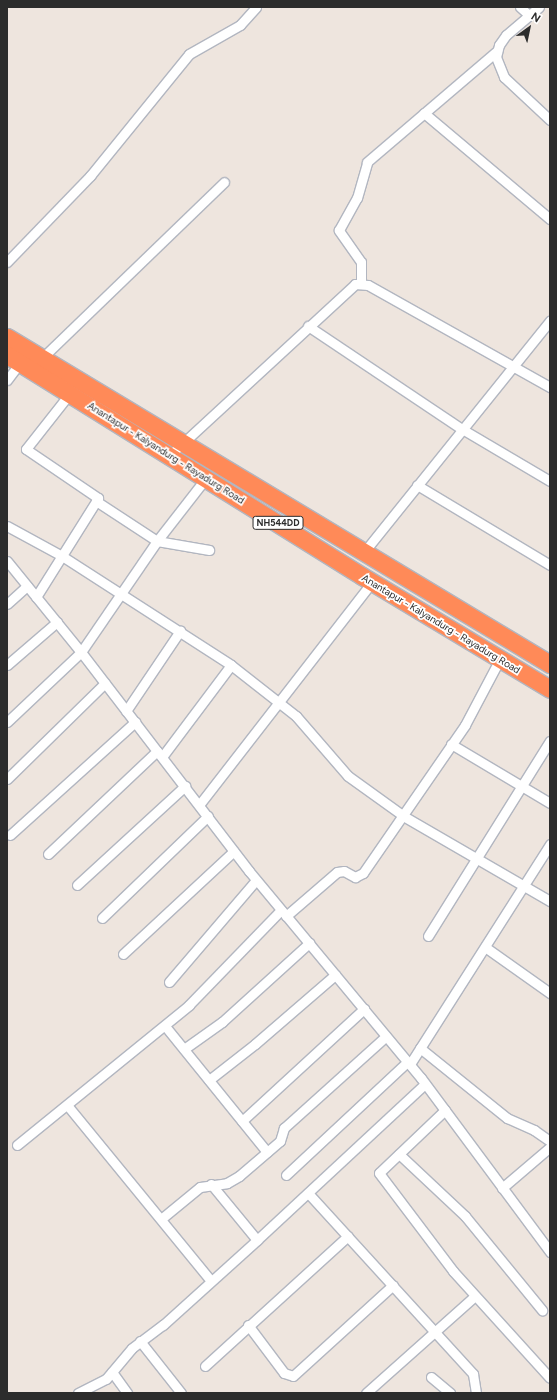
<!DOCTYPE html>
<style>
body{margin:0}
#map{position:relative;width:557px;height:1400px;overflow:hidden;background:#eee5de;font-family:Figtree,sans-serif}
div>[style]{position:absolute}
.roads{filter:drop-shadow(1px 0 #b2b6c0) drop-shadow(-1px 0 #b2b6c0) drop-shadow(0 1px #b2b6c0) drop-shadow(0 -1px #b2b6c0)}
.street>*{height:9px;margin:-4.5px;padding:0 4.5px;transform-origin:4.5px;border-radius:4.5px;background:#fff}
.highway>*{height:17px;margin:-8.5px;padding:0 8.5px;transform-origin:8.5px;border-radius:8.5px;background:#ff8a58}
span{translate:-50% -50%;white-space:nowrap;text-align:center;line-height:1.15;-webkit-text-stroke:3.5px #fff;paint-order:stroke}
.shield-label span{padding:1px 3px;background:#fff;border:1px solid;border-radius:3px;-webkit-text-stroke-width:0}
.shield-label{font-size:9px;color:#2c2c2c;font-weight:700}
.street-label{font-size:10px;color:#2c2c2c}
.frame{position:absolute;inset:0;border:8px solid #2c2c2c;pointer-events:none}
.north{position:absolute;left:509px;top:8px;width:40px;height:40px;-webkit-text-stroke:3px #fff;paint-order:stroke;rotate:33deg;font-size:11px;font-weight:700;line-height:16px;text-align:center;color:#2c2c2c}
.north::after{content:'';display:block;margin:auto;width:14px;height:18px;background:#2c2c2c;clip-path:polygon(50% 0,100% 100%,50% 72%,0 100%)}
</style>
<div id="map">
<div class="roads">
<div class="street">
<div style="left:520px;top:7px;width:12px;rotate:42deg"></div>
<div style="left:539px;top:7px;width:43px;rotate:139.7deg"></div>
<div style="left:506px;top:35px;width:12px;rotate:125deg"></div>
<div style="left:499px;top:45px;width:12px;rotate:104deg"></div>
<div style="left:496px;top:57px;width:22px;rotate:68deg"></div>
<div style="left:504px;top:77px;width:63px;rotate:43.1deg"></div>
<div style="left:424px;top:113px;width:165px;rotate:40.1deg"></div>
<div style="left:7px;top:262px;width:120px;rotate:-46deg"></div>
<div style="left:90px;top:176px;width:157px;rotate:-50.9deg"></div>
<div style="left:189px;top:54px;width:59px;rotate:-29.6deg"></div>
<div style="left:240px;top:25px;width:24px;rotate:-48deg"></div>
<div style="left:361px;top:283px;width:21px;rotate:-90deg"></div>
<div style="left:361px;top:262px;width:39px;rotate:-125deg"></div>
<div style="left:339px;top:230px;width:37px;rotate:-61deg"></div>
<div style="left:357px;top:198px;width:37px;rotate:-74deg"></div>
<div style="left:367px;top:162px;width:171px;rotate:-40.5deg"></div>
<div style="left:308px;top:326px;width:185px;rotate:33.8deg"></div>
<div style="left:462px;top:429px;width:102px;rotate:30.6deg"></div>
<div style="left:42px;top:358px;width:253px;rotate:-44deg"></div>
<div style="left:7px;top:380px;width:21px;rotate:-53deg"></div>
<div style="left:170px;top:455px;width:252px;rotate:-42.7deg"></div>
<div style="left:355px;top:284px;width:13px;rotate:4deg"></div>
<div style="left:368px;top:285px;width:209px;rotate:29.3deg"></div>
<div style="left:417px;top:485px;width:155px;rotate:31deg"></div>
<div style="left:96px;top:501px;width:73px;rotate:33.3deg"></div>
<div style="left:157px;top:541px;width:53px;rotate:9.8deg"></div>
<div style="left:7px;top:526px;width:63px;rotate:28.6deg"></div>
<div style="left:62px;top:556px;width:201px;rotate:32.8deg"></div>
<div style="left:231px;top:665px;width:115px;rotate:126.9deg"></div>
<div style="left:364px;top:552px;width:297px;rotate:-51.2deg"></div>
<div style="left:7px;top:561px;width:117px;rotate:50.9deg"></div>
<div style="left:81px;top:652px;width:276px;rotate:52.5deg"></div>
<div style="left:249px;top:871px;width:269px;rotate:50.3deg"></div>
<div style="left:421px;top:1078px;width:217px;rotate:53.4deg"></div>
<div style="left:36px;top:597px;width:117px;rotate:-57.9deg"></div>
<div style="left:98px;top:498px;width:87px;rotate:-145.8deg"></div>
<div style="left:26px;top:449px;width:71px;rotate:-51.8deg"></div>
<div style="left:7px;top:604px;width:27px;rotate:-42deg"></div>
<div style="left:7px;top:665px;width:66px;rotate:-40.7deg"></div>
<div style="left:231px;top:665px;width:83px;rotate:38.1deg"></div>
<div style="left:296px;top:716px;width:79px;rotate:49.1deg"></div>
<div style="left:348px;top:776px;width:70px;rotate:35.7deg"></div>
<div style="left:405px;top:817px;width:168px;rotate:30.1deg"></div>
<div style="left:126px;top:711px;width:97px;rotate:-56deg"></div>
<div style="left:7px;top:722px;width:102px;rotate:-43.4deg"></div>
<div style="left:81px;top:652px;width:135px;rotate:-55.6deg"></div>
<div style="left:157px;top:541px;width:80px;rotate:-52.1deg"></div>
<div style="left:451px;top:744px;width:115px;rotate:30.8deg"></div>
<div style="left:7px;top:779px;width:137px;rotate:-44.4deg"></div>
<div style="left:199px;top:805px;width:282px;rotate:-52.2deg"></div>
<div style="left:10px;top:835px;width:169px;rotate:-42.1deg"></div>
<div style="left:48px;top:854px;width:150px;rotate:-43.4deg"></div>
<div style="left:77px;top:885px;width:147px;rotate:-42.5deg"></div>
<div style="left:286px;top:916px;width:67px;rotate:-40.8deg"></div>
<div style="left:337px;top:872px;width:7px;rotate:-8deg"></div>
<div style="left:344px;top:871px;width:13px;rotate:29deg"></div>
<div style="left:355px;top:877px;width:9px;rotate:-27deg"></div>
<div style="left:363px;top:873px;width:180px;rotate:-55.4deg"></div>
<div style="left:465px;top:725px;width:75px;rotate:-62.1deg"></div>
<div style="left:102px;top:918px;width:147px;rotate:-43.9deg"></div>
<div style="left:428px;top:936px;width:230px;rotate:-58deg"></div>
<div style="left:485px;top:947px;width:80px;rotate:35.3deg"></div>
<div style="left:123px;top:954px;width:151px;rotate:-42.9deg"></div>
<div style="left:169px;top:982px;width:134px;rotate:-49.5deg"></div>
<div style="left:165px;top:1026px;width:162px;rotate:51deg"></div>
<div style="left:420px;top:1048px;width:112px;rotate:38.8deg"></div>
<div style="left:507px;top:1118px;width:30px;rotate:24deg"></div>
<div style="left:534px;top:1130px;width:19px;rotate:35deg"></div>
<div style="left:184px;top:1049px;width:47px;rotate:-35.4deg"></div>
<div style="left:222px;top:1022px;width:118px;rotate:-42.2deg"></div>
<div style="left:410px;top:1064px;width:261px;rotate:-57.5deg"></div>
<div style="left:209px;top:1080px;width:58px;rotate:-38deg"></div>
<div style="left:255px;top:1044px;width:106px;rotate:-40.8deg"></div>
<div style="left:67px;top:1105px;width:227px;rotate:50.7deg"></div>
<div style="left:445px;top:1110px;width:91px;rotate:136.3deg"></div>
<div style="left:379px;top:1173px;width:123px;rotate:52.9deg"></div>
<div style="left:453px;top:1271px;width:144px;rotate:47.8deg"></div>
<div style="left:242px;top:1121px;width:166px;rotate:-42.6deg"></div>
<div style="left:17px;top:1145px;width:222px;rotate:-39.1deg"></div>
<div style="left:189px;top:1005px;width:132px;rotate:-45.9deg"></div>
<div style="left:399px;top:1154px;width:91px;rotate:43.2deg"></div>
<div style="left:465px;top:1216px;width:122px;rotate:50.7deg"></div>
<div style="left:286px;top:1175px;width:166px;rotate:-43deg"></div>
<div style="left:211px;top:1184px;width:72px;rotate:50.6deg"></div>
<div style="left:502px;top:1188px;width:63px;rotate:-40.5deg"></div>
<div style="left:308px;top:1193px;width:245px;rotate:47.6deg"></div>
<div style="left:473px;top:1374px;width:19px;rotate:81deg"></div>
<div style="left:161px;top:1219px;width:50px;rotate:-39.4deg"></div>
<div style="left:200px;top:1187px;width:27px;rotate:-8deg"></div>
<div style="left:227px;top:1183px;width:14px;rotate:-30deg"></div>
<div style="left:239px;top:1176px;width:54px;rotate:-40.5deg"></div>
<div style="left:280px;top:1141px;width:14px;rotate:-73deg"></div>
<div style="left:284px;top:1128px;width:137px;rotate:-42deg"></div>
<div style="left:248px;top:1325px;width:60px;rotate:53.1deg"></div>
<div style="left:284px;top:1373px;width:9px;rotate:18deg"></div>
<div style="left:293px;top:1376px;width:135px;rotate:-42.3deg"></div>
<div style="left:140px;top:1341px;width:66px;rotate:51.7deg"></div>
<div style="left:205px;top:1366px;width:193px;rotate:-42.3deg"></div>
<div style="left:112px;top:1372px;width:26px;rotate:54deg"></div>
<div style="left:431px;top:1377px;width:25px;rotate:40deg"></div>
<div style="left:78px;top:1393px;width:31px;rotate:-27deg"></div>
<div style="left:106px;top:1379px;width:40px;rotate:-50deg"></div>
<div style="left:132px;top:1348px;width:39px;rotate:-37deg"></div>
<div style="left:163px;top:1325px;width:127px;rotate:-42.1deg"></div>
<div style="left:257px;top:1240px;width:229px;rotate:-42.9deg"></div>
<div style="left:366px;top:1393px;width:146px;rotate:-41.7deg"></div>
</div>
<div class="highway">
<div style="left:7px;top:337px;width:634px;rotate:31.06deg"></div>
<div style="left:7px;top:355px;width:418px;rotate:31.9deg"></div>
<div style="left:362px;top:576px;width:219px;rotate:31deg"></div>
</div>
</div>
<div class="shield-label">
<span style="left:278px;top:523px">NH544DD</span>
</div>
<div class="street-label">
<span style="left:166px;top:453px;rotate:32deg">Anantapur - Kalyandurg - Rayadurg Road</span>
<span style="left:441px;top:624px;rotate:31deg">Anantapur - Kalyandurg - Rayadurg Road</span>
</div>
<div class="frame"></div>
<div class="north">N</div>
</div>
